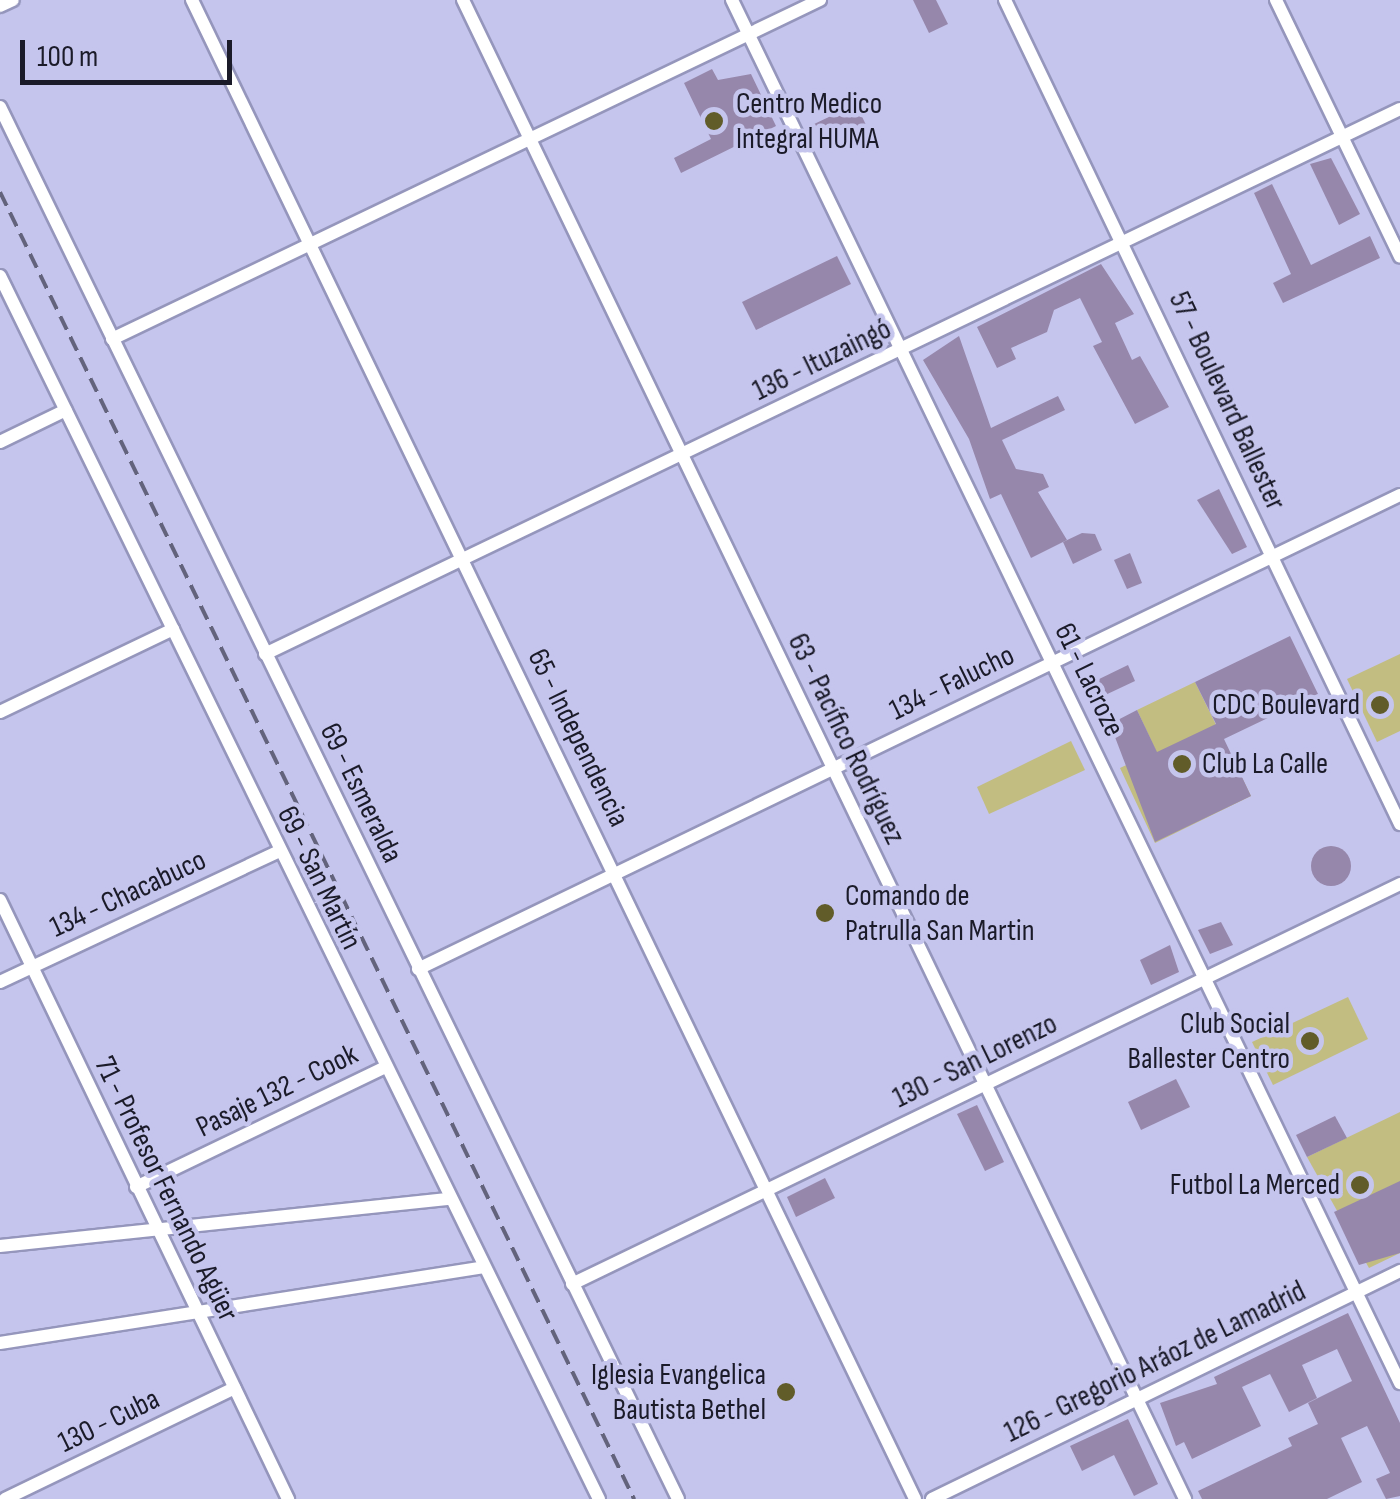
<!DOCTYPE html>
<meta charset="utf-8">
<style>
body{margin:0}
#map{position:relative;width:1400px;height:1499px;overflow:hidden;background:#c5c5ed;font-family:"Sofia Sans Condensed",sans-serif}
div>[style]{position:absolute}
.green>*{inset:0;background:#c2bd81}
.building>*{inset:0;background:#9687ab}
.round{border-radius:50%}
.roads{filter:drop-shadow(2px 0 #9596bc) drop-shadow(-2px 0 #9596bc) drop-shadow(0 2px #9596bc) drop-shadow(0 -2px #9596bc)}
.minor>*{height:12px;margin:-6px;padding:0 6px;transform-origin:6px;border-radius:6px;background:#fff}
.rail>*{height:4px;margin-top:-2px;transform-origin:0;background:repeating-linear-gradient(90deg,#63637c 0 15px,transparent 0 23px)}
.dots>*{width:28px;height:28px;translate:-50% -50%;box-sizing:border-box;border:5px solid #c5c5ed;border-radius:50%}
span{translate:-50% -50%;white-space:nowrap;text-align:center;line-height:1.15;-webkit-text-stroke:9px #c5c5ed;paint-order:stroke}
.poi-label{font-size:30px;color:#1b1b29}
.left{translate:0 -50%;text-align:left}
.right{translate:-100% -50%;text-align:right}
.street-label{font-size:30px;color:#1b1b29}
.scale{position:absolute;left:20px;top:40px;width:212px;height:45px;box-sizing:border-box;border:5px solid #1b1b29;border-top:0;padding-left:12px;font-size:30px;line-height:35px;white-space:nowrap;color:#1b1b29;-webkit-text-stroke:8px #c5c5ed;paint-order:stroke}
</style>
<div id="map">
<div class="green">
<div style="clip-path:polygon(1400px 654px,1400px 731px,1377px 742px,1347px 679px)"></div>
<div style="clip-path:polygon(1195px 682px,1251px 796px,1155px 843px,1120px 768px,1156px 751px,1137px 710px)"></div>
<div style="clip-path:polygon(1071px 741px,1085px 770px,989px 814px,977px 787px)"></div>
<div style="clip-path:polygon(1348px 997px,1368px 1039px,1273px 1085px,1252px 1042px)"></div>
<div style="clip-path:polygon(1400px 1112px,1400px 1253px,1369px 1268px,1307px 1157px)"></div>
</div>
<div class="building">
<div style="clip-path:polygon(913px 0,936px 0,948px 24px,929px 33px)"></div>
<div style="clip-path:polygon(712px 69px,718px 80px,751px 74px,776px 126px,681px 173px,674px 158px,711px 139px,684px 83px)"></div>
<div style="clip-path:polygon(856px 104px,866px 125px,821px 147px,810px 126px)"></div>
<div style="clip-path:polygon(1331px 158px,1360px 214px,1339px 225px,1310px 164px)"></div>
<div style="clip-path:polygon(1272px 184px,1311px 265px,1370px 236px,1380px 258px,1283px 303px,1273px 283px,1291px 274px,1254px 193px)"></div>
<div style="clip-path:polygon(837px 256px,851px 284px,756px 330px,742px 302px)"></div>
<div style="clip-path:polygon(1101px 264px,1134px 314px,1115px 323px,1132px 360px,1140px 356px,1169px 407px,1135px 424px,1093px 346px,1102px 342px,1080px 298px,1054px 310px,1047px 332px,1011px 348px,1016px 359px,997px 368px,977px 327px)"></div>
<div style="clip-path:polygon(959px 336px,991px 428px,1058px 396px,1065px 410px,1002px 440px,1016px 469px,1043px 474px,1049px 487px,1038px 492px,1067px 540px,1031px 558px,1001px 494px,990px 499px,969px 439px,923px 360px)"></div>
<div style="clip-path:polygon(1219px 489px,1247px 547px,1232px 554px,1197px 500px)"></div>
<div style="clip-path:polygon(1082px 533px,1095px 534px,1102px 550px,1073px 564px,1063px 542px)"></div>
<div style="clip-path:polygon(1130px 553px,1142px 583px,1127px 589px,1114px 560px)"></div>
<div style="clip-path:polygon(1290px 636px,1318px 694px,1224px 739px,1251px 796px,1155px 842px,1110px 724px,1137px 710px,1157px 752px,1216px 724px,1195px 682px)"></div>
<div style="clip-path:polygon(1128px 665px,1135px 681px,1101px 697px,1093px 682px)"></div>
<div class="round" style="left:1311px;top:846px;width:40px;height:40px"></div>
<div style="clip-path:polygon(1221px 922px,1233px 945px,1210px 954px,1198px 930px)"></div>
<div style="clip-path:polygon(1170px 945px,1179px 972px,1151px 985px,1140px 960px)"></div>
<div style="clip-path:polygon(1176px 1079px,1190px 1107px,1141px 1130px,1128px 1102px)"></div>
<div style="clip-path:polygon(977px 1105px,1004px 1162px,985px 1171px,957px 1114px)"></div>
<div style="clip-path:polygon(1335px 1116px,1347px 1138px,1307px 1157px,1296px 1135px)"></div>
<div style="clip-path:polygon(825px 1178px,835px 1198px,796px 1217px,787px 1197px)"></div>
<div style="clip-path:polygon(1400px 1181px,1400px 1253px,1359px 1265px,1334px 1212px)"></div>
<div style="clip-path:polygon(1348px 1313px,1400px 1423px,1400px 1496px,1386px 1499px,1376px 1479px,1390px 1473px,1367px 1426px,1341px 1438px,1362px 1482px,1327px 1499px,1202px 1499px,1198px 1491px,1292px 1446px,1288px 1438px,1318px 1424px,1308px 1403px,1352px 1381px,1337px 1349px,1302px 1365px,1317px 1398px,1289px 1412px,1270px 1374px,1242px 1387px,1261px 1426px,1192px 1459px,1184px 1442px,1176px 1446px,1160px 1403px,1217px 1384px,1214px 1377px)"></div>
<div style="clip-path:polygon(1128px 1419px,1158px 1484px,1134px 1496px,1114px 1455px,1082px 1471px,1070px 1446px)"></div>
</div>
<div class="roads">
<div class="minor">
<div style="left:192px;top:0;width:1664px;rotate:64.25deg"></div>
<div style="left:463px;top:0;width:1664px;rotate:64.28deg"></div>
<div style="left:732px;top:0;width:1536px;rotate:64.22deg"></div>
<div style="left:1005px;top:0;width:914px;rotate:64.39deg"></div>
<div style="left:1276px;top:0;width:285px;rotate:64.2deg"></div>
<div style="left:0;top:6px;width:14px;rotate:-25deg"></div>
<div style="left:0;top:107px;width:1548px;rotate:64.03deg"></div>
<div style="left:0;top:276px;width:1362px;rotate:63.91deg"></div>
<div style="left:112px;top:339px;width:785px;rotate:-25.59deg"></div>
<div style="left:0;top:442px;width:73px;rotate:-25.9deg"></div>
<div style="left:265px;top:654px;width:1259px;rotate:-25.65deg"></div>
<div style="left:0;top:712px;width:192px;rotate:-25.6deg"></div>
<div style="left:0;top:900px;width:665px;rotate:64.32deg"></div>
<div style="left:418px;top:969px;width:1090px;rotate:-25.77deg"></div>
<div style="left:0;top:982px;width:307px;rotate:-25.1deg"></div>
<div style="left:136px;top:1187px;width:276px;rotate:-25.7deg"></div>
<div style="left:0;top:1246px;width:452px;rotate:-6deg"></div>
<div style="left:572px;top:1284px;width:920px;rotate:-25.78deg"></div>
<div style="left:0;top:1343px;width:490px;rotate:-8.9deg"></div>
<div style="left:5px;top:1499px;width:255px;rotate:-25.8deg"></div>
<div style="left:932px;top:1499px;width:521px;rotate:-25.97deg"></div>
</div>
</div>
<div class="rail">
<div style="left:0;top:192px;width:1453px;rotate:64.12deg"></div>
</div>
<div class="dots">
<div style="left:714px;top:121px;background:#615c29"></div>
<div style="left:1380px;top:705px;background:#615c29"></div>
<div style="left:1182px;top:764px;background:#615c29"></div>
<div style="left:825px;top:913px;background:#615c29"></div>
<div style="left:1310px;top:1041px;background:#615c29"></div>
<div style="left:1360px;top:1185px;background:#615c29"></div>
<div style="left:786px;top:1392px;background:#615c29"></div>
</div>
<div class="poi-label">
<span class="left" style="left:736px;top:121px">Centro Medico<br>Integral HUMA</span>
<span class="right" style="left:1360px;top:705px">CDC Boulevard</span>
<span class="left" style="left:1202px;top:764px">Club La Calle</span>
<span class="left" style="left:845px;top:913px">Comando de<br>Patrulla San Martin</span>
<span class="right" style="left:1290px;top:1041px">Club Social<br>Ballester Centro</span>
<span class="right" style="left:1340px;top:1185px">Futbol La Merced</span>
<span class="right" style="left:766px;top:1392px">Iglesia Evangelica<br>Bautista Bethel</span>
</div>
<div class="street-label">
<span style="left:822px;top:360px;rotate:-26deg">136 - Ituzaingó</span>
<span style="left:1227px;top:401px;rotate:65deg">57 - Boulevard Ballester</span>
<span style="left:1089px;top:680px;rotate:64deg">61 - Lacroze</span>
<span style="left:952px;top:683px;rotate:-26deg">134 - Falucho</span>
<span style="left:578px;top:738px;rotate:64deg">65 - Independencia</span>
<span style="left:846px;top:739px;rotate:64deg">63 - Pacífico Rodríguez</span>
<span style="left:361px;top:793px;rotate:64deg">69 - Esmeralda</span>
<span style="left:319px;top:878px;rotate:64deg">69 - San Martín</span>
<span style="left:128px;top:894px;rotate:-25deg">134 - Chacabuco</span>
<span style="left:975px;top:1061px;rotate:-26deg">130 - San Lorenzo</span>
<span style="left:277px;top:1091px;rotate:-26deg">Pasaje 132 - Cook</span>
<span style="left:166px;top:1189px;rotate:64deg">71 - Profesor Fernando Agüer</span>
<span style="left:1155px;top:1362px;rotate:-26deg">126 - Gregorio Aráoz de Lamadrid</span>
<span style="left:109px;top:1421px;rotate:-26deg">130 - Cuba</span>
</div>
<div class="scale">100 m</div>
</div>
